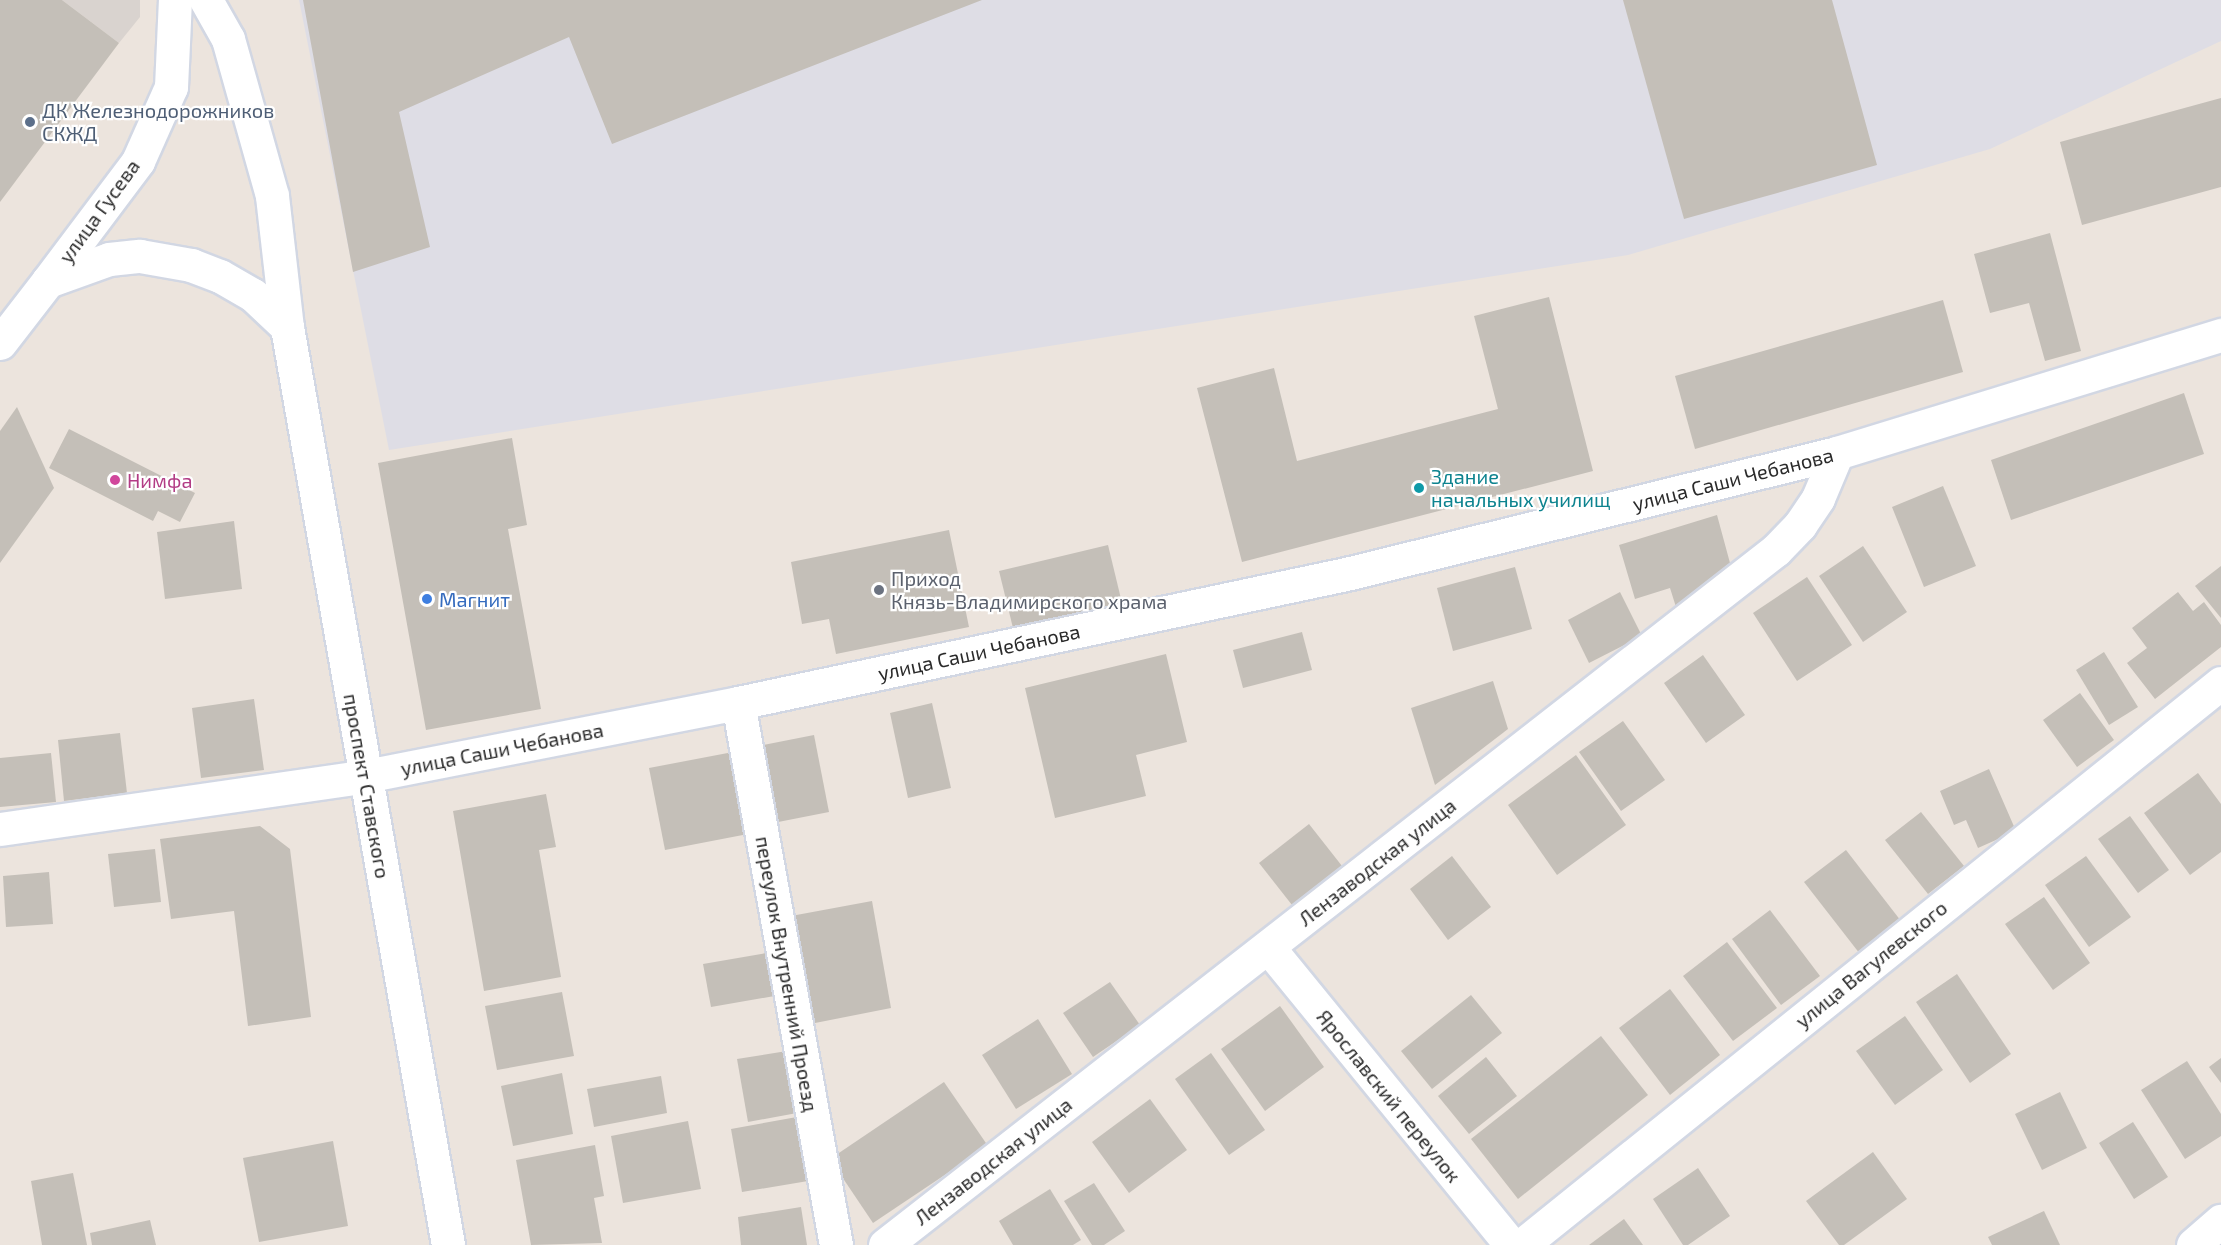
<!DOCTYPE html>
<meta charset="utf-8">
<style>
body{margin:0}
#map{position:relative;width:2221px;height:1245px;overflow:hidden;background:#ece4dd;font-family:"Exo 2",sans-serif}
div>[style]{position:absolute}
.industrial>*{inset:0;background:#dedde5}
.plaza>*{inset:0;background:#d9d3cf}
.building>*{inset:0;background:#c4bfb8}
.roads{filter:drop-shadow(2px 0 #d2d7e3) drop-shadow(-2px 0 #d2d7e3) drop-shadow(0 2px #d2d7e3) drop-shadow(0 -2px #d2d7e3)}
.minor>*{height:33px;margin:-16.5px;padding:0 16.5px;transform-origin:16.5px;border-radius:16.5px;background:#fff}
.dots>*{width:16px;height:16px;translate:-50% -50%;box-sizing:border-box;border:3px solid #fff;border-radius:50%}
span{translate:-50% -50%;white-space:nowrap;text-align:center;line-height:1.15;-webkit-text-stroke:4.5px #fff;paint-order:stroke}
.service-label{font-size:20px;color:#4e5e75}
.left{translate:0 -50%;text-align:left}
.street-label{font-size:20px;color:#2a2a2a}
.culture-label{font-size:20px;color:#0d838f}
.hotel-label{font-size:20px;color:#b23c85}
.worship-label{font-size:20px;color:#5b616d}
.shop-label{font-size:20px;color:#366cbe}
</style>
<div id="map">
<div class="industrial">
<div style="clip-path:polygon(299px 0,2221px 0,2221px 41px,1990px 149px,1628px 255px,389px 450px)"></div>
</div>
<div class="plaza">
<div style="clip-path:polygon(62px 0,140px 0,140px 17px,119px 43px)"></div>
</div>
<div class="building">
<div style="clip-path:polygon(0 0,62px 0,119px 43px,0 202px)"></div>
<div style="clip-path:polygon(303px 0,982px 0,612px 144px,569px 37px,399px 112px,430px 247px,353px 272px)"></div>
<div style="clip-path:polygon(1623px 0,1832px 0,1877px 165px,1684px 219px)"></div>
<div style="clip-path:polygon(2221px 98px,2221px 187px,2082px 225px,2060px 142px)"></div>
<div style="clip-path:polygon(2050px 233px,2081px 351px,2045px 361px,2029px 303px,1990px 313px,1974px 254px)"></div>
<div style="clip-path:polygon(1549px 297px,1593px 471px,1242px 562px,1197px 388px,1274px 368px,1297px 461px,1498px 409px,1474px 316px)"></div>
<div style="clip-path:polygon(1943px 300px,1963px 372px,1695px 449px,1675px 376px)"></div>
<div style="clip-path:polygon(2184px 393px,2204px 454px,2011px 520px,1991px 460px)"></div>
<div style="clip-path:polygon(17px 407px,54px 488px,0 563px,0 431px)"></div>
<div style="clip-path:polygon(69px 429px,195px 493px,180px 522px,158px 511px,153px 521px,49px 468px)"></div>
<div style="clip-path:polygon(512px 438px,527px 525px,508px 529px,541px 709px,426px 730px,378px 463px)"></div>
<div style="clip-path:polygon(1943px 486px,1976px 566px,1924px 587px,1892px 507px)"></div>
<div style="clip-path:polygon(1717px 515px,1730px 563px,1676px 607px,1670px 588px,1635px 599px,1619px 545px)"></div>
<div style="clip-path:polygon(234px 521px,242px 589px,165px 599px,157px 532px)"></div>
<div style="clip-path:polygon(949px 530px,969px 627px,836px 654px,829px 619px,802px 624px,791px 562px)"></div>
<div style="clip-path:polygon(1108px 545px,1122px 603px,1013px 628px,999px 571px)"></div>
<div style="clip-path:polygon(1863px 546px,1907px 612px,1863px 642px,1819px 576px)"></div>
<div style="clip-path:polygon(2221px 566px,2221px 618px,2195px 586px)"></div>
<div style="clip-path:polygon(1515px 567px,1532px 629px,1453px 651px,1437px 588px)"></div>
<div style="clip-path:polygon(1807px 577px,1852px 645px,1797px 681px,1753px 613px)"></div>
<div style="clip-path:polygon(1620px 592px,1642px 636px,1589px 663px,1568px 620px)"></div>
<div style="clip-path:polygon(2178px 592px,2193px 611px,2204px 602px,2221px 625px,2221px 647px,2155px 699px,2127px 663px,2147px 648px,2132px 628px)"></div>
<div style="clip-path:polygon(1302px 632px,1312px 670px,1243px 688px,1233px 650px)"></div>
<div style="clip-path:polygon(2104px 652px,2138px 707px,2109px 725px,2076px 670px)"></div>
<div style="clip-path:polygon(1166px 654px,1187px 742px,1136px 755px,1146px 796px,1055px 818px,1025px 688px)"></div>
<div style="clip-path:polygon(1703px 655px,1745px 715px,1706px 743px,1664px 683px)"></div>
<div style="clip-path:polygon(1493px 681px,1508px 729px,1435px 785px,1411px 708px)"></div>
<div style="clip-path:polygon(2080px 693px,2114px 740px,2077px 767px,2043px 720px)"></div>
<div style="clip-path:polygon(254px 699px,264px 770px,201px 778px,192px 708px)"></div>
<div style="clip-path:polygon(932px 703px,951px 788px,908px 798px,890px 713px)"></div>
<div style="clip-path:polygon(1623px 721px,1665px 780px,1621px 811px,1579px 752px)"></div>
<div style="clip-path:polygon(120px 733px,127px 793px,64px 801px,58px 740px)"></div>
<div style="clip-path:polygon(814px 735px,829px 812px,768px 824px,753px 747px)"></div>
<div style="clip-path:polygon(733px 752px,748px 834px,665px 850px,649px 768px)"></div>
<div style="clip-path:polygon(51px 753px,56px 802px,0 807px,0 758px)"></div>
<div style="clip-path:polygon(1576px 755px,1626px 825px,1557px 875px,1508px 805px)"></div>
<div style="clip-path:polygon(1989px 769px,2016px 831px,1978px 848px,1966px 820px,1954px 825px,1940px 791px)"></div>
<div style="clip-path:polygon(2198px 773px,2221px 804px,2221px 852px,2190px 875px,2144px 813px)"></div>
<div style="clip-path:polygon(546px 794px,556px 847px,539px 850px,561px 977px,484px 991px,453px 811px)"></div>
<div style="clip-path:polygon(1921px 812px,1964px 866px,1928px 894px,1885px 840px)"></div>
<div style="clip-path:polygon(2130px 816px,2169px 870px,2138px 893px,2098px 839px)"></div>
<div style="clip-path:polygon(1309px 824px,1342px 866px,1292px 905px,1259px 863px)"></div>
<div style="clip-path:polygon(260px 826px,290px 849px,311px 1017px,248px 1026px,234px 911px,171px 919px,160px 839px)"></div>
<div style="clip-path:polygon(155px 849px,161px 902px,114px 907px,108px 854px)"></div>
<div style="clip-path:polygon(1846px 850px,1901px 921px,1860px 954px,1804px 882px)"></div>
<div style="clip-path:polygon(1452px 856px,1491px 907px,1448px 940px,1410px 889px)"></div>
<div style="clip-path:polygon(2086px 856px,2131px 917px,2089px 947px,2045px 885px)"></div>
<div style="clip-path:polygon(49px 872px,53px 924px,6px 927px,3px 876px)"></div>
<div style="clip-path:polygon(2044px 897px,2090px 963px,2053px 990px,2005px 924px)"></div>
<div style="clip-path:polygon(872px 901px,891px 1008px,810px 1024px,791px 916px)"></div>
<div style="clip-path:polygon(1770px 910px,1820px 976px,1781px 1005px,1732px 939px)"></div>
<div style="clip-path:polygon(1727px 942px,1777px 1008px,1733px 1041px,1683px 976px)"></div>
<div style="clip-path:polygon(772px 952px,780px 995px,711px 1007px,703px 964px)"></div>
<div style="clip-path:polygon(1957px 974px,2011px 1054px,1970px 1083px,1916px 1002px)"></div>
<div style="clip-path:polygon(1110px 982px,1140px 1025px,1093px 1057px,1063px 1013px)"></div>
<div style="clip-path:polygon(1670px 989px,1720px 1055px,1670px 1095px,1619px 1028px)"></div>
<div style="clip-path:polygon(562px 992px,574px 1056px,497px 1070px,485px 1006px)"></div>
<div style="clip-path:polygon(1471px 995px,1502px 1033px,1432px 1089px,1401px 1051px)"></div>
<div style="clip-path:polygon(1280px 1006px,1324px 1067px,1265px 1111px,1221px 1049px)"></div>
<div style="clip-path:polygon(1905px 1016px,1943px 1070px,1895px 1105px,1856px 1051px)"></div>
<div style="clip-path:polygon(1038px 1019px,1072px 1074px,1016px 1109px,982px 1055px)"></div>
<div style="clip-path:polygon(1601px 1036px,1648px 1095px,1518px 1199px,1471px 1139px)"></div>
<div style="clip-path:polygon(787px 1051px,797px 1113px,748px 1122px,737px 1059px)"></div>
<div style="clip-path:polygon(1211px 1053px,1265px 1130px,1229px 1155px,1175px 1079px)"></div>
<div style="clip-path:polygon(1486px 1057px,1517px 1096px,1469px 1134px,1438px 1096px)"></div>
<div style="clip-path:polygon(2221px 1058px,2221px 1083px,2209px 1067px)"></div>
<div style="clip-path:polygon(2187px 1061px,2221px 1114px,2221px 1136px,2185px 1159px,2141px 1090px)"></div>
<div style="clip-path:polygon(562px 1073px,573px 1134px,513px 1146px,501px 1086px)"></div>
<div style="clip-path:polygon(661px 1076px,667px 1113px,594px 1127px,587px 1089px)"></div>
<div style="clip-path:polygon(944px 1082px,988px 1146px,873px 1223px,830px 1159px)"></div>
<div style="clip-path:polygon(2060px 1092px,2087px 1148px,2042px 1170px,2015px 1114px)"></div>
<div style="clip-path:polygon(1150px 1099px,1187px 1150px,1129px 1193px,1092px 1142px)"></div>
<div style="clip-path:polygon(797px 1117px,808px 1181px,742px 1192px,731px 1129px)"></div>
<div style="clip-path:polygon(688px 1121px,701px 1189px,623px 1203px,611px 1136px)"></div>
<div style="clip-path:polygon(2133px 1122px,2168px 1177px,2134px 1199px,2099px 1143px)"></div>
<div style="clip-path:polygon(333px 1141px,348px 1226px,259px 1242px,243px 1158px)"></div>
<div style="clip-path:polygon(595px 1145px,604px 1196px,594px 1198px,602px 1243px,531px 1245px,516px 1160px)"></div>
<div style="clip-path:polygon(1873px 1152px,1907px 1199px,1844px 1245px,1839px 1245px,1806px 1201px)"></div>
<div style="clip-path:polygon(1698px 1168px,1730px 1216px,1688px 1245px,1683px 1245px,1653px 1199px)"></div>
<div style="clip-path:polygon(73px 1173px,87px 1245px,42px 1245px,31px 1181px)"></div>
<div style="clip-path:polygon(1094px 1183px,1125px 1231px,1104px 1245px,1092px 1245px,1064px 1201px)"></div>
<div style="clip-path:polygon(1050px 1189px,1081px 1240px,1073px 1245px,1013px 1245px,999px 1221px)"></div>
<div style="clip-path:polygon(801px 1207px,807px 1245px,741px 1245px,738px 1217px)"></div>
<div style="clip-path:polygon(2044px 1211px,2060px 1245px,1992px 1245px,1988px 1237px)"></div>
<div style="clip-path:polygon(1624px 1219px,1643px 1245px,1589px 1245px)"></div>
<div style="clip-path:polygon(150px 1220px,156px 1245px,92px 1245px,90px 1233px)"></div>
</div>
<div class="roads">
<div class="minor">
<div style="left:206px;top:0;width:45px;rotate:60.6deg"></div>
<div style="left:228px;top:39px;width:163px;rotate:74.3deg"></div>
<div style="left:272px;top:196px;width:132px;rotate:83.5deg"></div>
<div style="left:287px;top:327px;width:932px;rotate:80.05deg"></div>
<div style="left:48px;top:281px;width:150px;rotate:-53.1deg"></div>
<div style="left:138px;top:161px;width:81px;rotate:-66deg"></div>
<div style="left:171px;top:87px;width:87px;rotate:-87.4deg"></div>
<div style="left:0;top:343px;width:78px;rotate:-52.3deg"></div>
<div style="left:48px;top:281px;width:65px;rotate:-19.8deg"></div>
<div style="left:109px;top:259px;width:31px;rotate:-6deg"></div>
<div style="left:140px;top:256px;width:52px;rotate:10deg"></div>
<div style="left:191px;top:265px;width:31px;rotate:21deg"></div>
<div style="left:220px;top:276px;width:38px;rotate:30deg"></div>
<div style="left:253px;top:295px;width:47px;rotate:43.3deg"></div>
<div style="left:738px;top:703px;width:551px;rotate:79.75deg"></div>
<div style="left:0;top:829px;width:370px;rotate:-8.2deg"></div>
<div style="left:366px;top:776px;width:379px;rotate:-11.1deg"></div>
<div style="left:738px;top:703px;width:622px;rotate:-11.98deg"></div>
<div style="left:1346px;top:574px;width:506px;rotate:-13.84deg"></div>
<div style="left:1837px;top:453px;width:402px;rotate:-17.1deg"></div>
<div style="left:1268px;top:947px;width:385px;rotate:50.8deg"></div>
<div style="left:885px;top:1245px;width:1130px;rotate:-37.96deg"></div>
<div style="left:1776px;top:550px;width:35px;rotate:-46deg"></div>
<div style="left:1800px;top:525px;width:32px;rotate:-56deg"></div>
<div style="left:1818px;top:498px;width:49px;rotate:-67.1deg"></div>
<div style="left:1522px;top:1245px;width:897px;rotate:-38.8deg"></div>
<div style="left:2193px;top:1245px;width:37px;rotate:-41deg"></div>
</div>
</div>
<div class="dots">
<div style="left:30px;top:122px;background:#5c6f8a"></div>
<div style="left:115px;top:480px;background:#d1479c"></div>
<div style="left:1419px;top:488px;background:#0f9aa8"></div>
<div style="left:879px;top:590px;background:#6b7280"></div>
<div style="left:427px;top:599px;background:#3f7fe0"></div>
</div>
<div class="service-label">
<span class="left" style="left:42px;top:122px">ДК Железнодорожников<br>СКЖД</span>
</div>
<div class="street-label">
<span style="left:99px;top:211px;rotate:-54deg">улица Гусева</span>
<span style="left:1733px;top:479px;rotate:-14deg">улица Саши Чебанова</span>
<span style="left:979px;top:652px;rotate:-12deg">улица Саши Чебанова</span>
<span style="left:502px;top:749px;rotate:-11deg">улица Саши Чебанова</span>
<span style="left:367px;top:786px;rotate:80deg">проспект Ставского</span>
<span style="left:1377px;top:862px;rotate:-38deg">Лензаводская улица</span>
<span style="left:1871px;top:964px;rotate:-39deg">улица Вагулевского</span>
<span style="left:787px;top:974px;rotate:80deg">переулок Внутренний Проезд</span>
<span style="left:1389px;top:1096px;rotate:51deg">Ярославский переулок</span>
<span style="left:993px;top:1161px;rotate:-38deg">Лензаводская улица</span>
</div>
<div class="culture-label">
<span class="left" style="left:1431px;top:488px">Здание<br>начальных училищ</span>
</div>
<div class="hotel-label">
<span class="left" style="left:127px;top:480px">Нимфа</span>
</div>
<div class="worship-label">
<span class="left" style="left:891px;top:590px">Приход<br>Князь-Владимирского храма</span>
</div>
<div class="shop-label">
<span class="left" style="left:439px;top:599px">Магнит</span>
</div>
</div>
